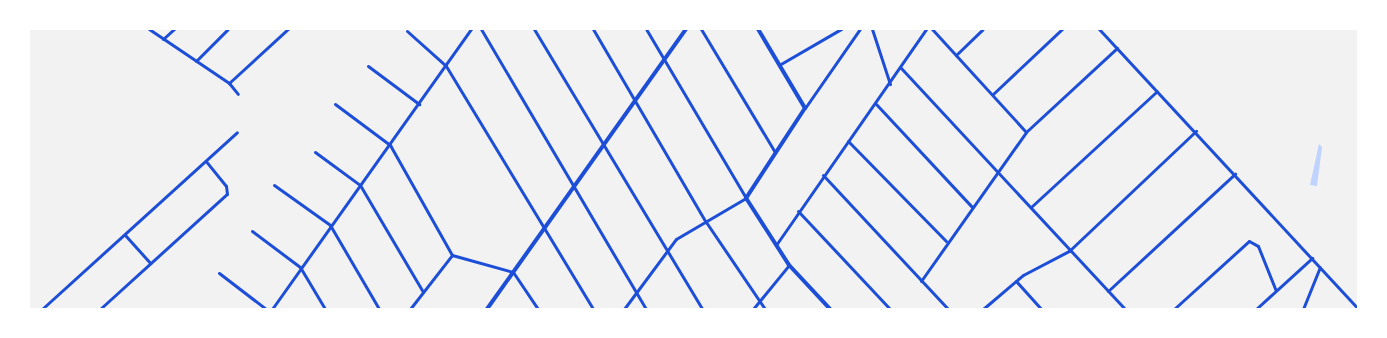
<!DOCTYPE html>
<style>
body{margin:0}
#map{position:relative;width:1387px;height:338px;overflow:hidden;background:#f2f2f2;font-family:"Noto Sans",sans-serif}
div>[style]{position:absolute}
.water>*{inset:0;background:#bfd3fe}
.minor>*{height:3px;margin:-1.5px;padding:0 1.5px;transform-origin:1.5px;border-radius:1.5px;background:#1d4ed8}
.tertiary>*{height:4px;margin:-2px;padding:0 2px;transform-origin:2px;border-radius:2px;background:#1d4ed8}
span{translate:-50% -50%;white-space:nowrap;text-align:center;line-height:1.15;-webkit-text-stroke:3.5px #fff;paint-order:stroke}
.frame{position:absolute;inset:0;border:30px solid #fff;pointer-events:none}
</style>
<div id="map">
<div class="water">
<div style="clip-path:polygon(1319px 144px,1322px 147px,1317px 186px,1310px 185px)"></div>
</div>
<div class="minor">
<div style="left:149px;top:29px;width:97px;rotate:34deg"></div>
<div style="left:229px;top:83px;width:14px;rotate:51deg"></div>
<div style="left:481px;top:29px;width:325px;rotate:59.5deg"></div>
<div style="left:534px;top:29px;width:327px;rotate:59deg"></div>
<div style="left:593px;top:29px;width:224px;rotate:59.7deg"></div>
<div style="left:706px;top:222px;width:105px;rotate:55.9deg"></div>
<div style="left:701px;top:29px;width:144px;rotate:59deg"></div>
<div style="left:872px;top:29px;width:58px;rotate:71.9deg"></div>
<div style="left:932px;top:29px;width:139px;rotate:47.6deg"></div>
<div style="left:1099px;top:29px;width:381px;rotate:47.2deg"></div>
<div style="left:407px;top:31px;width:52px;rotate:41.9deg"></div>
<div style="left:446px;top:66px;width:284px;rotate:58.8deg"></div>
<div style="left:163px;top:39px;width:15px;rotate:-42deg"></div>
<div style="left:956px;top:55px;width:37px;rotate:-44deg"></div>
<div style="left:196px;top:61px;width:45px;rotate:-45deg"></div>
<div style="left:779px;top:65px;width:72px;rotate:-30.1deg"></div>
<div style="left:368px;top:66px;width:64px;rotate:36.7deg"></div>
<div style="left:901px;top:68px;width:329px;rotate:47.1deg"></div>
<div style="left:229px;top:83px;width:80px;rotate:-42.5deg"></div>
<div style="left:993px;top:94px;width:95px;rotate:-43.3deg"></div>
<div style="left:335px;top:104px;width:69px;rotate:36.7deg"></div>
<div style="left:390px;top:145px;width:126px;rotate:60.6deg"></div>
<div style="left:452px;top:255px;width:63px;rotate:15.6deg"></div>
<div style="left:513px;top:272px;width:45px;rotate:56deg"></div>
<div style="left:876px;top:104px;width:141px;rotate:47deg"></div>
<div style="left:805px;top:108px;width:96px;rotate:-55.2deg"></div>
<div style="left:848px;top:141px;width:140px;rotate:45.6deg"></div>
<div style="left:315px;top:152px;width:56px;rotate:36.3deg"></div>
<div style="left:360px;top:185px;width:124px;rotate:59.5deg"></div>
<div style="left:823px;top:175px;width:183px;rotate:47deg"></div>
<div style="left:274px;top:185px;width:69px;rotate:35.5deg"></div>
<div style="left:330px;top:225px;width:97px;rotate:59.7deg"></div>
<div style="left:1031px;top:207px;width:171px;rotate:-42.6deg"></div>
<div style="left:798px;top:211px;width:134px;rotate:46.8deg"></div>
<div style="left:252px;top:231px;width:60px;rotate:36.9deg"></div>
<div style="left:300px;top:267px;width:49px;rotate:59.2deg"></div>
<div style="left:125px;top:235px;width:38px;rotate:48deg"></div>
<div style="left:776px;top:245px;width:263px;rotate:-55.2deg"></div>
<div style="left:219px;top:273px;width:59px;rotate:37.5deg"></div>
<div style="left:921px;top:281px;width:182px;rotate:-54.8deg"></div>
<div style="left:1026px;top:132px;width:124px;rotate:-42.7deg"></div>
<div style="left:1016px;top:281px;width:38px;rotate:48deg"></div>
<div style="left:1108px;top:291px;width:173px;rotate:-42.7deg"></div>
<div style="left:42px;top:309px;width:263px;rotate:-42.2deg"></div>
<div style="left:100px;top:309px;width:171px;rotate:-42.2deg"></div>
<div style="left:227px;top:194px;width:8px;rotate:-97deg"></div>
<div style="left:226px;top:186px;width:32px;rotate:-129deg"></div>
<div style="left:272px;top:309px;width:344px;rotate:-54.6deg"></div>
<div style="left:410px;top:309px;width:68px;rotate:-52.1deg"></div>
<div style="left:624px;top:309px;width:87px;rotate:-53.4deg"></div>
<div style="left:676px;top:239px;width:81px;rotate:-30.4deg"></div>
<div style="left:746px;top:198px;width:196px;rotate:-120.6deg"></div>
<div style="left:753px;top:309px;width:57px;rotate:-50.7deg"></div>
<div style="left:983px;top:309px;width:52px;rotate:-40.4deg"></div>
<div style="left:1023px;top:275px;width:52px;rotate:-27.6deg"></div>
<div style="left:1069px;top:251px;width:175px;rotate:-43.4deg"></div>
<div style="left:1174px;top:309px;width:101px;rotate:-42.2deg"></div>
<div style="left:1249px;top:241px;width:10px;rotate:29deg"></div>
<div style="left:1258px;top:246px;width:48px;rotate:68.2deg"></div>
<div style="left:1256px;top:309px;width:76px;rotate:-42.3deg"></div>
<div style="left:1303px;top:309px;width:45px;rotate:-68deg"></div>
</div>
<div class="tertiary">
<div style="left:758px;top:29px;width:92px;rotate:59.3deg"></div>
<div style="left:805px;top:108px;width:108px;rotate:123.2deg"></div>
<div style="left:746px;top:198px;width:80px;rotate:57.3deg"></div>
<div style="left:789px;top:265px;width:60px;rotate:47deg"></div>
<div style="left:487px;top:309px;width:344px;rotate:-54.6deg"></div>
</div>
<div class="frame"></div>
</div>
